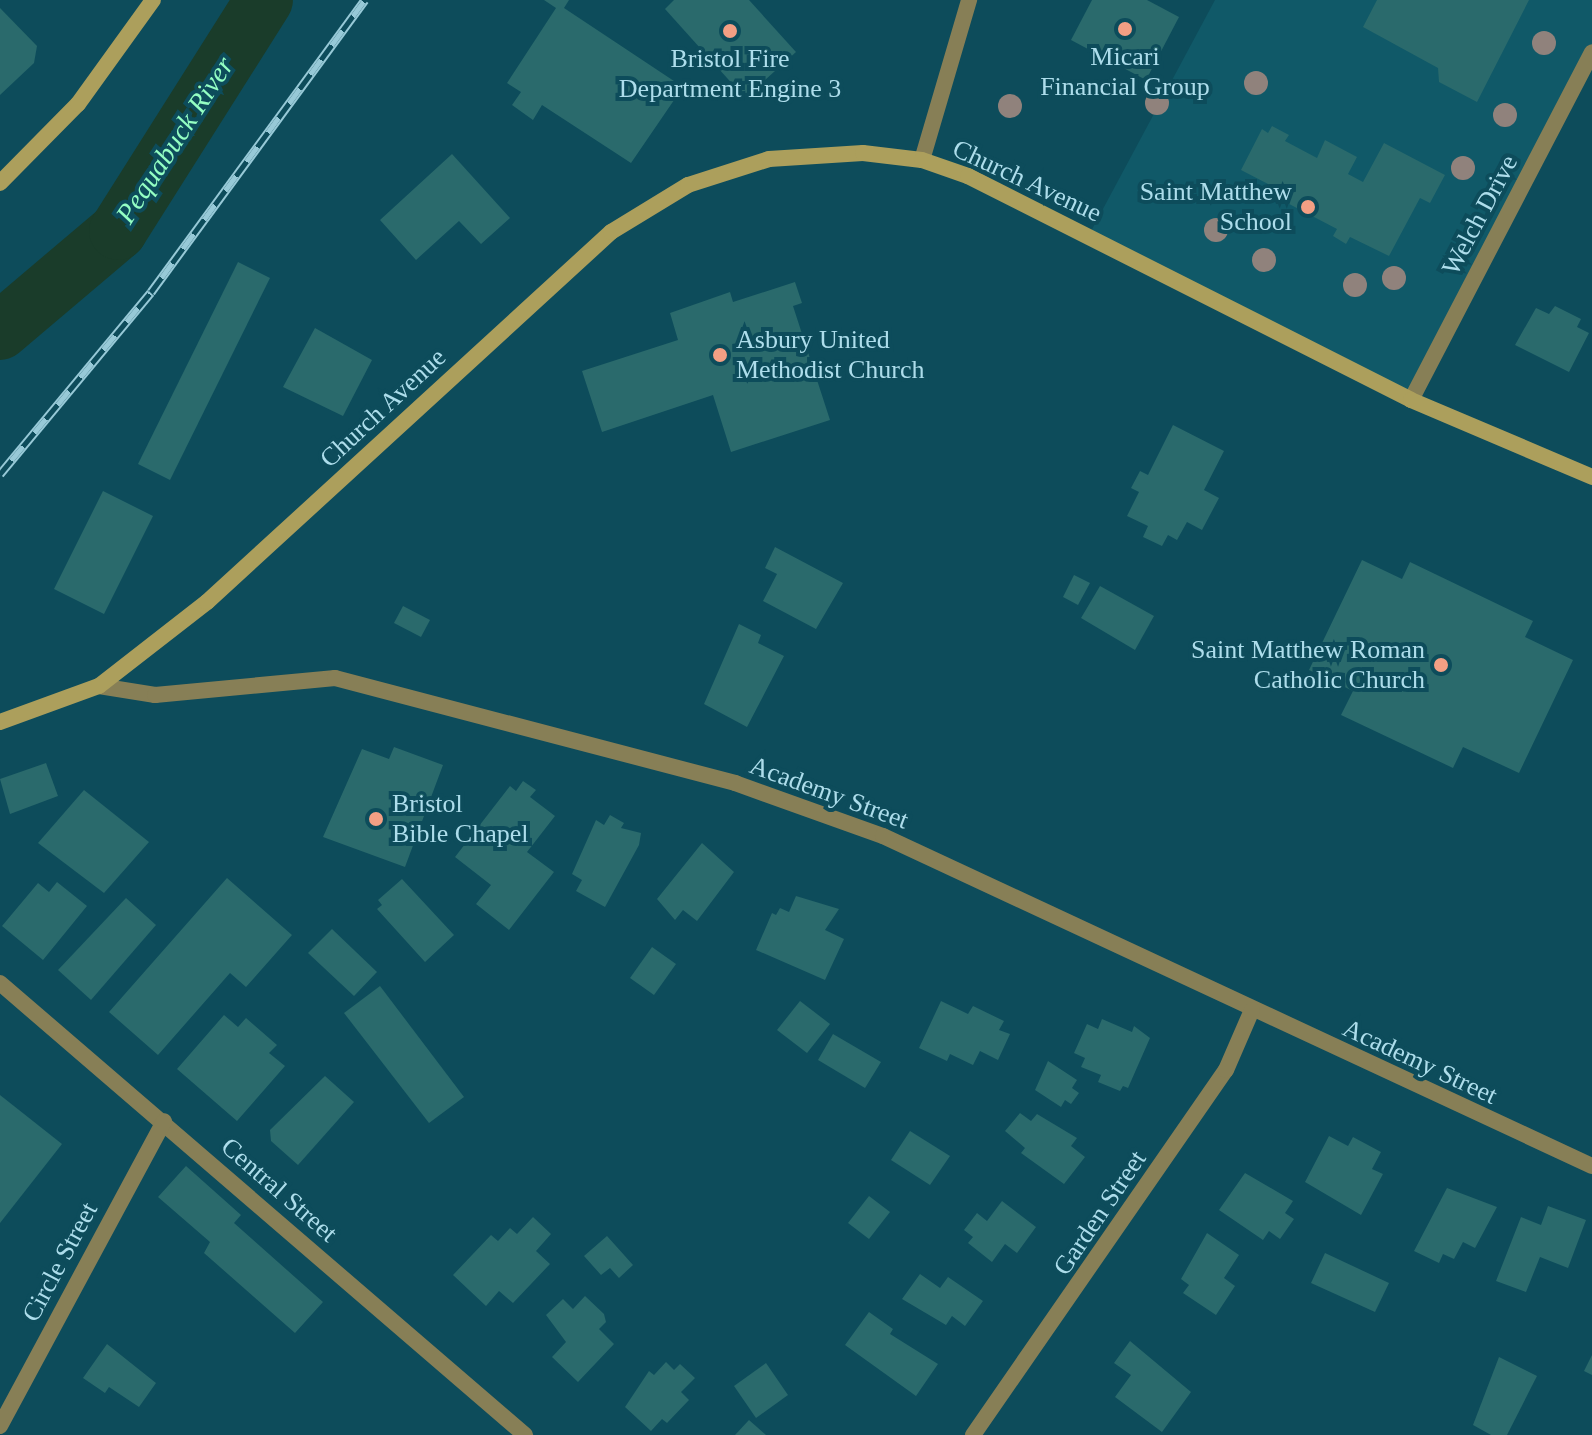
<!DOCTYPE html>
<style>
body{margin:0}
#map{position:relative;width:1592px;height:1435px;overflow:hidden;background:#0d4c5b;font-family:"Times New Roman",serif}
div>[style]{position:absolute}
.built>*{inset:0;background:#105968}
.river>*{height:58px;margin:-29px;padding:0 29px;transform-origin:29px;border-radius:29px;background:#1a3c2a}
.building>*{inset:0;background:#2a6a6c}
.street>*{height:16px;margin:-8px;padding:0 8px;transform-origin:8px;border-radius:8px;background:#877f56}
.secondary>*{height:16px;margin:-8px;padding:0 8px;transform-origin:8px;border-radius:8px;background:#ac9f5c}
.rail>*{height:9px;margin-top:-4.5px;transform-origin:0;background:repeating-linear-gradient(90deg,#0d4c5b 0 18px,#97c9d7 0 36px);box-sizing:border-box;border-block:2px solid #97c9d7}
.trees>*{width:24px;height:24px;margin:-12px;border-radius:50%;background:#90827c}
.dots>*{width:22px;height:22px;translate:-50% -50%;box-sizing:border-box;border:4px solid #0d4c5b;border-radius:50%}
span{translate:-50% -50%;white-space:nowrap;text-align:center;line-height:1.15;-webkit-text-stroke:8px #0d4c5b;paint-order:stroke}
.poi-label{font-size:26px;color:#adddeb}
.right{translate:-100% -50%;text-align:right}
.left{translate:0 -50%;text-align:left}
.street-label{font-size:26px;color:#adddeb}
.water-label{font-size:28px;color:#94fec3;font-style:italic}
</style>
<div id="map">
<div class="built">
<div style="clip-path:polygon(1215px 0,1592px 0,1592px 52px,1411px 400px,1089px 235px)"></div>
</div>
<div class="river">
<div style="left:0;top:331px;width:155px;rotate:-40.3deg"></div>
<div style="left:118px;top:231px;width:273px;rotate:-57.7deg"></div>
</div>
<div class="building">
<div style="clip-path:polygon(544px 0,569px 0,564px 8px,683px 87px,631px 163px,542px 105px,533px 120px,512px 105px,521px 92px,507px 83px,556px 8px)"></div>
<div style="clip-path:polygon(674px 0,749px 0,796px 52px,745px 98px,665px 9px)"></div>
<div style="clip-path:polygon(1092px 0,1147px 0,1179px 17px,1146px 80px,1071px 40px)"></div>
<div style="clip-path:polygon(1377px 0,1529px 0,1477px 102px,1439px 82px,1438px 68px,1363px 27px)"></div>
<div style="clip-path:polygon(0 8px,37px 46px,34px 63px,0 95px)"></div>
<div style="clip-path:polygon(1272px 126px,1289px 135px,1285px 141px,1317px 158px,1325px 140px,1357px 157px,1348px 174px,1363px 182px,1384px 143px,1445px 175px,1430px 203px,1420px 198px,1389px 256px,1350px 237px,1346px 244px,1333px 236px,1337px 229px,1264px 191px,1268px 184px,1241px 170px,1262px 129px,1268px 133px)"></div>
<div style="clip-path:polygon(452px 154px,510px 218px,481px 244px,459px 221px,416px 260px,380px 220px)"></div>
<div style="clip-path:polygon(238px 262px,270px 278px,170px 480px,138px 464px)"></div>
<div style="clip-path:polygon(795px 282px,802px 303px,793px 306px,830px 420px,731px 452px,713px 395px,602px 432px,582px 371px,678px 340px,670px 313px,730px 292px,733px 302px)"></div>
<div style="clip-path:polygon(1555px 306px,1581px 319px,1577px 327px,1589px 333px,1569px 372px,1515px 345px,1536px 308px,1549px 314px)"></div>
<div style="clip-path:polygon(315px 328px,372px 360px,343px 416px,283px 387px)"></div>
<div style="clip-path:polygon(1173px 425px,1224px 451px,1204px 490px,1219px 498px,1202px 530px,1187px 522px,1177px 540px,1168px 535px,1162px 546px,1143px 537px,1148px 526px,1127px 516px,1139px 492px,1131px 488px,1140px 471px,1148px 475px)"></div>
<div style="clip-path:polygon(103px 491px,153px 516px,104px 614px,54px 589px)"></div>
<div style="clip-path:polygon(775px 547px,843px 583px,816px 629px,763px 601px,777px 574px,765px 568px)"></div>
<div style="clip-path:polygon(1362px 560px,1402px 579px,1410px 562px,1533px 621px,1525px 637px,1573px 660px,1519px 773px,1463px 747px,1453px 768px,1341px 715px,1353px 691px,1309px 670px)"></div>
<div style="clip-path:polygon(1074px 575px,1090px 583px,1078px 605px,1063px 597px)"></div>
<div style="clip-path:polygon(1100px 586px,1154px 616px,1135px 650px,1081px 618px)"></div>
<div style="clip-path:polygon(403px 606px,430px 620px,421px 637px,394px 623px)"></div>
<div style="clip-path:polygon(739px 624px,761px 635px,758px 643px,784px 656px,747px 727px,704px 704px)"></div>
<div style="clip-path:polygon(394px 747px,443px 765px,405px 867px,323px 837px,362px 749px,389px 759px)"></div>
<div style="clip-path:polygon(46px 763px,58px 796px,10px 814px,0 779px)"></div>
<div style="clip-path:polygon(523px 781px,536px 790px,530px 797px,555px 816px,527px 852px,554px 872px,509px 930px,476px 904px,491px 885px,455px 857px,510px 786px,516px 791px)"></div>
<div style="clip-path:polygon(84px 790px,149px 842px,104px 893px,38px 843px)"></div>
<div style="clip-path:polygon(610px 815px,624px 823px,621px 828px,641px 833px,639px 845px,605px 907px,576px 891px,582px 880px,572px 874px,596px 820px,604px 825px)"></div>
<div style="clip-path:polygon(702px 843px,734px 872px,697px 921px,683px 910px,675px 920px,657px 899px)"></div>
<div style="clip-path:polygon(227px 878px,292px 935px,246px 987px,230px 973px,158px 1055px,109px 1012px)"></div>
<div style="clip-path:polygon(402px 879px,454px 935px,425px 962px,377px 909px,382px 905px,378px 900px)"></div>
<div style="clip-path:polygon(57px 882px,87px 906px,43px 960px,2px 926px,38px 883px,49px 892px)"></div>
<div style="clip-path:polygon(796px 896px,839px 909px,825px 930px,844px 939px,825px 980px,756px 950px,772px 913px,776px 915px,780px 908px,789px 912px)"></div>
<div style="clip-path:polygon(126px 898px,156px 925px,91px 1000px,58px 970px)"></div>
<div style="clip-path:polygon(332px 929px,377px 972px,354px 996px,308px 953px)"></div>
<div style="clip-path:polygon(652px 947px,676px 964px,654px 995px,630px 978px)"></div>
<div style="clip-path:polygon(380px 986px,464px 1097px,429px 1123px,344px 1013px)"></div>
<div style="clip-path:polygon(800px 1001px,830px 1024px,807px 1053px,777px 1030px)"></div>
<div style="clip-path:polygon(941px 1001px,968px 1014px,973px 1006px,1004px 1021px,999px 1030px,1010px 1034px,998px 1060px,980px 1051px,973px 1065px,950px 1054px,947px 1061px,919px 1048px)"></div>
<div style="clip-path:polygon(224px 1015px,238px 1027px,246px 1018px,277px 1045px,269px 1053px,285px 1066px,237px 1121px,177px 1069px)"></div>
<div style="clip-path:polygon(1102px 1019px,1132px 1032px,1134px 1026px,1150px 1038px,1128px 1088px,1123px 1086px,1120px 1091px,1098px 1082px,1101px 1075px,1081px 1067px,1085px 1058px,1074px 1053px,1087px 1024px,1098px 1029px)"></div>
<div style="clip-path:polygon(833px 1034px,881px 1062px,865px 1088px,818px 1060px)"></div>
<div style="clip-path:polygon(1048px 1061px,1077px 1080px,1072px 1088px,1079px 1093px,1071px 1104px,1065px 1100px,1061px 1107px,1035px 1090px)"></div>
<div style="clip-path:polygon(325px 1076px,354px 1102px,298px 1165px,271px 1141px,270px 1130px)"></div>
<div style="clip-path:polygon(0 1095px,62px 1144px,0 1223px)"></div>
<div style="clip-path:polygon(1020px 1113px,1031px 1121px,1037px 1114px,1077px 1138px,1071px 1146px,1085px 1157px,1064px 1184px,1021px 1153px,1025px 1148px,1005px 1131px)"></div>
<div style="clip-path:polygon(910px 1131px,950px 1156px,930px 1185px,891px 1160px)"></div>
<div style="clip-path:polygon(1329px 1136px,1348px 1146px,1353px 1137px,1381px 1152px,1372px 1169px,1383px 1174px,1361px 1215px,1305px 1182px)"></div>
<div style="clip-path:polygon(186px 1166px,241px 1215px,234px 1223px,323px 1302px,295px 1333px,204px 1253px,210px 1242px,158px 1197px)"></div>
<div style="clip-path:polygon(1245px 1173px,1293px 1201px,1285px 1213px,1294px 1219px,1280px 1239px,1269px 1231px,1263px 1240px,1219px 1210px)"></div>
<div style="clip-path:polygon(1447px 1188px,1497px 1207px,1475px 1248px,1463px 1242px,1454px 1259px,1443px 1254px,1439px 1263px,1414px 1251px)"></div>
<div style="clip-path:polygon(869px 1196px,890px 1212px,869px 1239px,848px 1223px)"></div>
<div style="clip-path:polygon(1002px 1201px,1036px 1227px,1017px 1253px,1005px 1244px,992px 1262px,968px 1243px,973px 1237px,964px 1230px,977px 1213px,987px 1221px)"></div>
<div style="clip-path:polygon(1548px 1206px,1586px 1220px,1568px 1268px,1540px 1257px,1526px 1292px,1496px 1281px,1521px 1217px,1541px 1225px)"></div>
<div style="clip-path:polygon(533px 1217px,551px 1234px,536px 1251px,550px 1264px,513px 1303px,499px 1291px,486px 1306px,453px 1275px,491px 1235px,498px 1241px,510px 1228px,517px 1234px)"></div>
<div style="clip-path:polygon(1207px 1233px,1239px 1255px,1224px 1278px,1235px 1286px,1216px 1315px,1183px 1293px,1189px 1285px,1181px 1279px)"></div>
<div style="clip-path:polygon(607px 1236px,633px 1265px,619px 1278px,610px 1268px,601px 1275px,584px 1256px)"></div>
<div style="clip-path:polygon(1325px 1253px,1389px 1283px,1375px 1312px,1311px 1283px)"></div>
<div style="clip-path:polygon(920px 1274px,940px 1288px,948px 1277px,983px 1301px,965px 1326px,952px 1316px,946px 1325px,902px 1299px)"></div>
<div style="clip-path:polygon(585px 1296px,604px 1314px,606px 1322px,599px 1329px,614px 1344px,578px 1382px,552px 1357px,566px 1342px,546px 1315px,563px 1299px,573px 1309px)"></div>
<div style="clip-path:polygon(869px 1312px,893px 1329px,890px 1334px,938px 1364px,916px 1396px,845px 1345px)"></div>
<div style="clip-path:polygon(1130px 1341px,1191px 1392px,1162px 1432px,1115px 1397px,1131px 1375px,1114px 1363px)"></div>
<div style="clip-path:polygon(107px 1344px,156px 1383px,139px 1407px,109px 1387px,105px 1393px,83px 1378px)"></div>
<div style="clip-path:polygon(1592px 1355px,1592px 1375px,1584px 1371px)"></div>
<div style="clip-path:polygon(1499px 1357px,1537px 1376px,1507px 1435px,1491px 1435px,1473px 1425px)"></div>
<div style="clip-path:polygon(666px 1362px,674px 1370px,680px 1364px,695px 1378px,681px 1392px,689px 1400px,667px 1423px,662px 1419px,651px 1431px,625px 1407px,649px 1371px,654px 1375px)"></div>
<div style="clip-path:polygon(766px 1363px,788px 1395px,756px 1418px,734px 1386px)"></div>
<div style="clip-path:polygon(749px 1420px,766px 1435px,735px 1435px)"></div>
</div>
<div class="street">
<div style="left:922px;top:160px;width:167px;rotate:-73.6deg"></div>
<div style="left:1411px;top:400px;width:392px;rotate:-62.5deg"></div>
<div style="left:99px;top:686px;width:57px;rotate:9.1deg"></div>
<div style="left:155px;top:695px;width:181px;rotate:-5.4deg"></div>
<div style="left:335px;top:678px;width:414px;rotate:14.7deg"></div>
<div style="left:735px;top:783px;width:157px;rotate:19.7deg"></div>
<div style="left:883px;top:836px;width:782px;rotate:24.96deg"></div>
<div style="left:0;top:983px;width:693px;rotate:40.73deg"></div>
<div style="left:0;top:1426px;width:346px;rotate:-61.7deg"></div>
<div style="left:973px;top:1435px;width:444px;rotate:-55.3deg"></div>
<div style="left:1226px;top:1070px;width:65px;rotate:-66.6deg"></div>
</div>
<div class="secondary">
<div style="left:0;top:183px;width:111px;rotate:-45.4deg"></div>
<div style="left:78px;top:104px;width:128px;rotate:-54.2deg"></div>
<div style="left:0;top:722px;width:105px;rotate:-20deg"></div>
<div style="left:99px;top:686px;width:137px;rotate:-37.9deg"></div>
<div style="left:207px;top:602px;width:548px;rotate:-42.48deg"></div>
<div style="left:611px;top:232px;width:90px;rotate:-31.4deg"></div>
<div style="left:688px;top:185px;width:85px;rotate:-17.8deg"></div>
<div style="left:769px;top:159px;width:94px;rotate:-3.7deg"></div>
<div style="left:863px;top:153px;width:59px;rotate:6.8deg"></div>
<div style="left:922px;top:160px;width:49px;rotate:19.2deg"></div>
<div style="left:968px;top:176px;width:496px;rotate:26.8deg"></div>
<div style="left:1411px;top:400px;width:197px;rotate:23deg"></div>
</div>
<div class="rail">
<div style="left:0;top:474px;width:236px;rotate:-50.3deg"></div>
<div style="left:151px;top:292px;width:362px;rotate:-53.8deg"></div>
</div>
<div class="trees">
<div style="left:1544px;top:43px"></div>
<div style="left:1256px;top:83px"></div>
<div style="left:1157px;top:103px"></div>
<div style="left:1010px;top:106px"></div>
<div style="left:1505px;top:115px"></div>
<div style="left:1463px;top:168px"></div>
<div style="left:1216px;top:230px"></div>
<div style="left:1264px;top:260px"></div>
<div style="left:1394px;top:278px"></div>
<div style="left:1355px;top:285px"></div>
</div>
<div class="dots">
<div style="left:1125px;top:29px;background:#f39f84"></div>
<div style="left:730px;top:31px;background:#f39f84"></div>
<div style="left:1308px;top:207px;background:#f39f84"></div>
<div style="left:720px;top:355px;background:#f39f84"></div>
<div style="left:1441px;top:665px;background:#f39f84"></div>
<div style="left:376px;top:819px;background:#f39f84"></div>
</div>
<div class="poi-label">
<span style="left:1125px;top:72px">Micari<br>Financial Group</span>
<span style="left:730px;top:74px">Bristol Fire<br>Department Engine 3</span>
<span class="right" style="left:1292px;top:207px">Saint Matthew<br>School</span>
<span class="left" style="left:736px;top:355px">Asbury United<br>Methodist Church</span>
<span class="right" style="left:1425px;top:665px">Saint Matthew Roman<br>Catholic Church</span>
<span class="left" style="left:392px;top:819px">Bristol<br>Bible Chapel</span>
</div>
<div class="street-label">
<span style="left:1027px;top:181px;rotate:25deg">Church Avenue</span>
<span style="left:1480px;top:215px;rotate:-62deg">Welch Drive</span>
<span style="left:383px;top:408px;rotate:-43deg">Church Avenue</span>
<span style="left:829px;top:793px;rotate:20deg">Academy Street</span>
<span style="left:1420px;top:1062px;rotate:25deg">Academy Street</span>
<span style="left:279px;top:1190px;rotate:41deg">Central Street</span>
<span style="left:1100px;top:1213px;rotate:-56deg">Garden Street</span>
<span style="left:60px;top:1262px;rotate:-62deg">Circle Street</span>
</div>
<div class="water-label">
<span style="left:175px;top:140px;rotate:-57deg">Pequabuck River</span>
</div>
</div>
